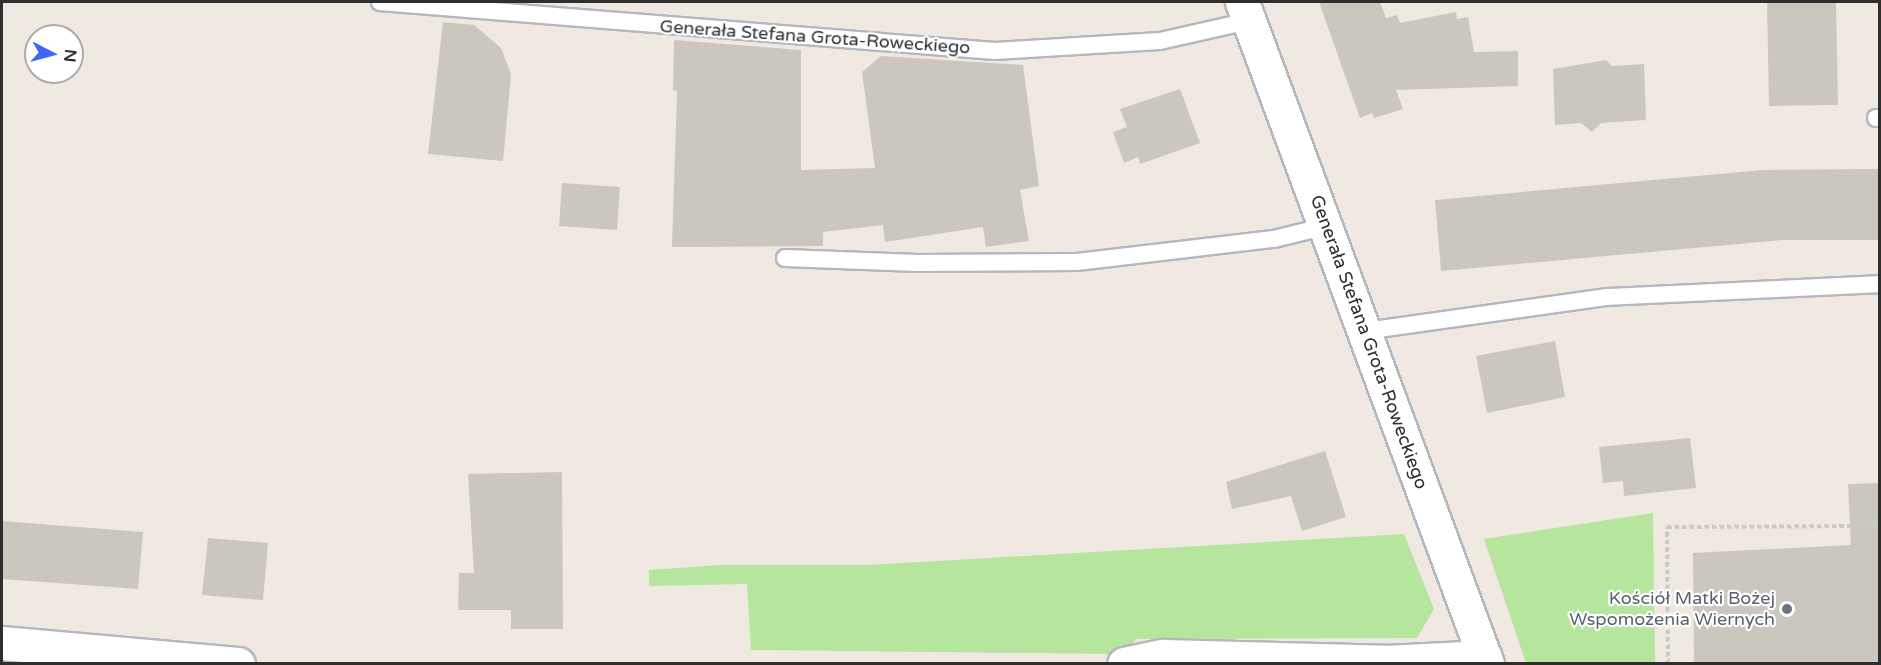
<!DOCTYPE html>
<meta charset="utf-8">
<style>
body{margin:0}
#map{position:relative;width:1881px;height:665px;overflow:hidden;background:#efe9e1;font-family:"Varela Round",sans-serif}
div>[style]{position:absolute}
.green>*{inset:0;background:#b6e59e}
.building>*{inset:0;background:#cbc7bf}
.path>*{height:4px;margin-top:-2px;transform-origin:0;background:repeating-linear-gradient(90deg,#c9c9c9 0 4.5px,transparent 0 7.5px)}
.roads{filter:drop-shadow(2px 0 #b4b7c1) drop-shadow(-2px 0 #b4b7c1) drop-shadow(0 2px #b4b7c1) drop-shadow(0 -2px #b4b7c1)}
.service>*{height:16px;margin:-8px;padding:0 8px;transform-origin:8px;border-radius:8px;background:#fff}
.minor>*{height:33px;margin:-16.5px;padding:0 16.5px;transform-origin:16.5px;border-radius:16.5px;background:#fff}
.tertiary>*{height:33px;margin:-16.5px;padding:0 16.5px;transform-origin:16.5px;border-radius:16.5px;background:#fff}
.dots>*{width:16px;height:16px;translate:-50% -50%;box-sizing:border-box;border:3px solid #fff;border-radius:50%}
span{translate:-50% -50%;white-space:nowrap;text-align:center;line-height:1.15;-webkit-text-stroke:4.5px #fff;paint-order:stroke}
.street-label{font-size:18px;color:#2e2e2e}
.worship-label{font-size:18px;color:#5b616d}
.right{translate:-100% -50%;text-align:right}
.frame{position:absolute;inset:0;border:3px solid #2e2e2e;pointer-events:none}
.north{position:absolute;left:24px;top:24px;width:60px;height:60px;box-sizing:border-box;background:#fff;border:2px solid #ababab;border-radius:50%;rotate:96deg;font-size:16px;font-weight:700;line-height:24px;text-align:center;color:#2e2e2e}
.north::after{content:'';display:block;margin:auto;width:21px;height:27px;background:#4264fb;clip-path:polygon(50% 0,100% 100%,50% 72%,0 100%)}
</style>
<div id="map">
<div class="green">
<div style="clip-path:polygon(1653px 513px,1655px 663px,1526px 663px,1484px 539px)"></div>
<div style="clip-path:polygon(1404px 534px,1434px 609px,1417px 638px,1137px 639px,1121px 654px,751px 650px,747px 584px,649px 586px,649px 570px,720px 565px,869px 565px)"></div>
</div>
<div class="building">
<div style="clip-path:polygon(1319px 2px,1380px 2px,1386px 18px,1397px 15px,1400px 23px,1456px 12px,1457px 19px,1468px 17px,1474px 52px,1518px 51px,1518px 86px,1396px 90px,1403px 109px,1374px 118px,1372px 113px,1360px 118px)"></div>
<div style="clip-path:polygon(1767px 2px,1836px 2px,1838px 105px,1769px 106px)"></div>
<div style="clip-path:polygon(443px 22px,474px 25px,501px 48px,511px 74px,503px 161px,428px 154px)"></div>
<div style="clip-path:polygon(674px 40px,801px 50px,801px 170px,875px 168px,862px 72px,881px 56px,1023px 65px,1039px 186px,1020px 190px,1029px 241px,986px 247px,983px 227px,885px 242px,883px 225px,823px 232px,823px 246px,672px 247px,677px 91px,673px 90px)"></div>
<div style="clip-path:polygon(1606px 60px,1612px 66px,1644px 64px,1646px 120px,1601px 123px,1592px 132px,1581px 123px,1555px 125px,1553px 69px)"></div>
<div style="clip-path:polygon(1180px 89px,1200px 143px,1140px 164px,1138px 157px,1124px 163px,1113px 132px,1127px 127px,1120px 109px)"></div>
<div style="clip-path:polygon(1880px 169px,1880px 240px,1782px 240px,1441px 271px,1435px 200px,1763px 170px)"></div>
<div style="clip-path:polygon(562px 183px,620px 187px,617px 230px,559px 226px)"></div>
<div style="clip-path:polygon(1555px 341px,1565px 397px,1487px 413px,1476px 356px)"></div>
<div style="clip-path:polygon(1690px 438px,1696px 488px,1624px 496px,1623px 481px,1603px 483px,1599px 447px)"></div>
<div style="clip-path:polygon(1325px 451px,1346px 517px,1302px 531px,1291px 496px,1232px 509px,1226px 482px)"></div>
<div style="clip-path:polygon(562px 472px,563px 629px,511px 629px,511px 610px,458px 610px,459px 573px,474px 573px,468px 474px)"></div>
<div style="clip-path:polygon(1880px 483px,1880px 663px,1694px 663px,1693px 553px,1851px 545px,1848px 484px)"></div>
<div style="clip-path:polygon(2px 521px,143px 532px,138px 589px,2px 579px)"></div>
<div style="clip-path:polygon(208px 538px,268px 543px,263px 600px,202px 595px)"></div>
</div>
<div class="path">
<div style="left:1668px;top:664px;width:137px;rotate:-90.4deg"></div>
<div style="left:1667px;top:527px;width:213px;rotate:-0.3deg"></div>
</div>
<div class="roads">
<div class="service">
<div style="left:380px;top:2px;width:617px;rotate:4.56deg"></div>
<div style="left:995px;top:51px;width:165px;rotate:-3.5deg"></div>
<div style="left:1160px;top:41px;width:91px;rotate:-12.7deg"></div>
<div style="left:1876px;top:118px;width:4px"></div>
<div style="left:785px;top:258px;width:133px;rotate:2.2deg"></div>
<div style="left:918px;top:263px;width:159px;rotate:-0.4deg"></div>
<div style="left:1077px;top:262px;width:198px;rotate:-6.7deg"></div>
<div style="left:1274px;top:239px;width:55px;rotate:-13.8deg"></div>
<div style="left:1365px;top:331px;width:244px;rotate:-8deg"></div>
<div style="left:1607px;top:297px;width:273px;rotate:-2.7deg"></div>
</div>
<div class="minor">
<div style="left:2px;top:643px;width:237px;rotate:5.1deg"></div>
<div style="left:1124px;top:664px;width:40px;rotate:-12deg"></div>
<div style="left:1163px;top:656px;width:222px;rotate:1.5deg"></div>
<div style="left:1385px;top:662px;width:100px;rotate:-2.9deg"></div>
</div>
<div class="tertiary">
<div style="left:1242px;top:2px;width:706px;rotate:69.69deg"></div>
</div>
</div>
<div class="dots">
<div style="left:1787px;top:609px;background:#6b7280"></div>
</div>
<div class="street-label">
<span style="left:815px;top:37px;rotate:4deg">Generała Stefana Grota-Roweckiego</span>
<span style="left:1369px;top:342px;rotate:70deg">Generała Stefana Grota-Roweckiego</span>
</div>
<div class="worship-label">
<span class="right" style="left:1775px;top:609px">Kościół Matki Bożej<br>Wspomożenia Wiernych</span>
</div>
<div class="frame"></div>
<div class="north">N</div>
</div>
